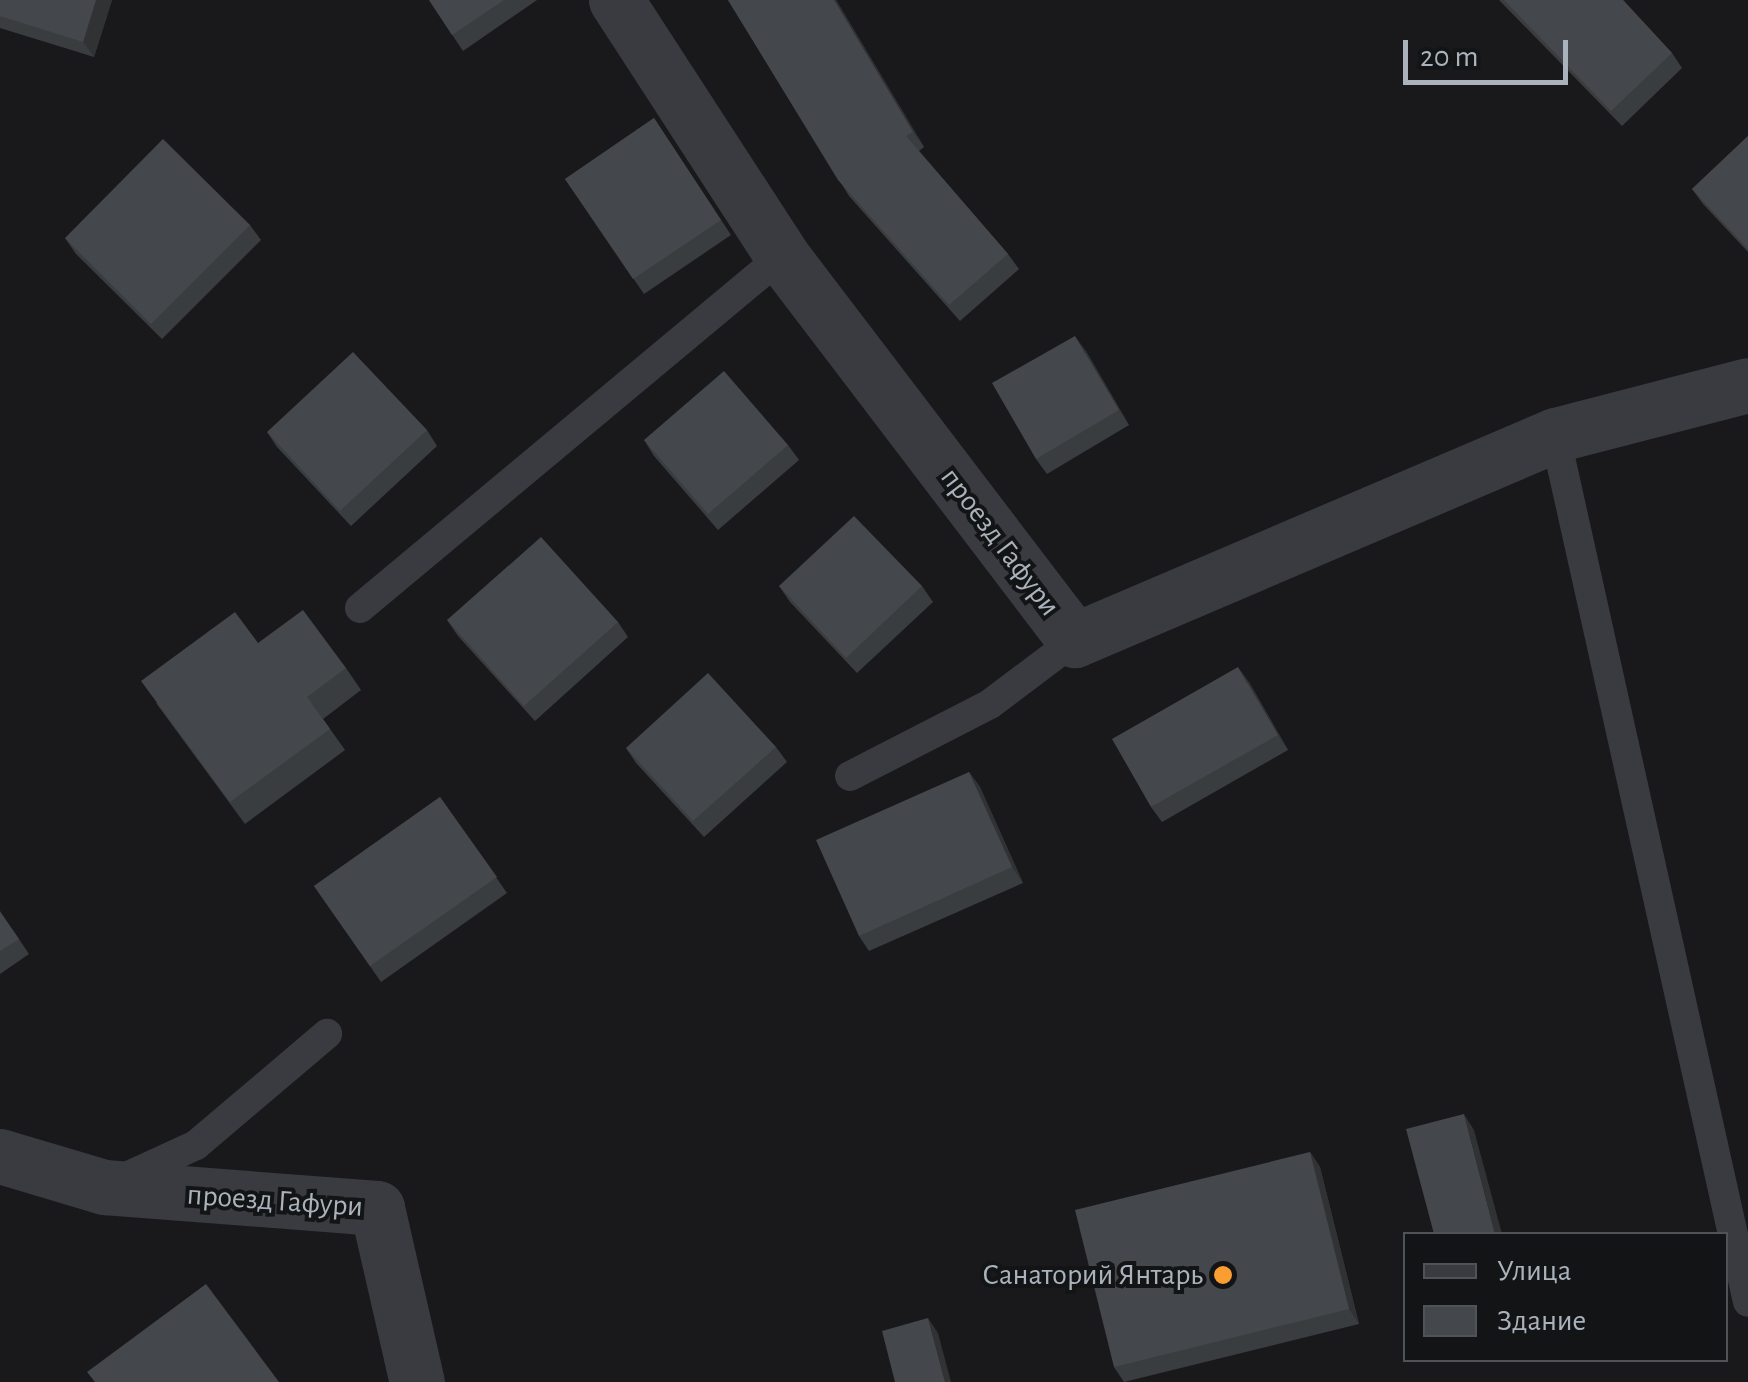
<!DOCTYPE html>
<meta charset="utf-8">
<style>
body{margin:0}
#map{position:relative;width:1748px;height:1382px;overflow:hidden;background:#19191b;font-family:"Alegreya Sans",sans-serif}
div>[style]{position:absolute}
.lane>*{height:30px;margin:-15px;padding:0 15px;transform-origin:15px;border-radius:15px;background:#393b40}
.street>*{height:55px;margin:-27.5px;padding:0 27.5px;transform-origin:27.5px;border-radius:27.5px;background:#393b40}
.wall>*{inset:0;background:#3a3d40}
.shaded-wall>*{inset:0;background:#303234}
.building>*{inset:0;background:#44474b}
.dots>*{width:28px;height:28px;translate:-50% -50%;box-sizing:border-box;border:5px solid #131416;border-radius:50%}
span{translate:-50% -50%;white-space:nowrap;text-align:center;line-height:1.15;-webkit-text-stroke:8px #131416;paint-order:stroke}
.street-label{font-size:30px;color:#aab2bb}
.poi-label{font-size:30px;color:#aab2bb}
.right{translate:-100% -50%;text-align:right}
.legend{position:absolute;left:1403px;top:1232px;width:325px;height:130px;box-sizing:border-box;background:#131416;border:2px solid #4f5358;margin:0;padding:12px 18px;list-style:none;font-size:30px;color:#aab2bb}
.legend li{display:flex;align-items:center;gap:20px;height:50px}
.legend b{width:50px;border:2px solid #4f5358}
.scale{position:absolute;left:1403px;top:40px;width:165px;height:45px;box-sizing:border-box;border:5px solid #aab2bb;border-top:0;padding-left:12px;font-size:30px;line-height:35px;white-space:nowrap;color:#aab2bb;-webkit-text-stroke:8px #131416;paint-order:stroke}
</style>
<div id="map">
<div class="lane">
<div style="left:1555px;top:435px;width:888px;rotate:77.45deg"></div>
<div style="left:360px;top:608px;width:550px;rotate:-39.83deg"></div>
<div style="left:850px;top:776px;width:157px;rotate:-27.2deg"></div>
<div style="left:990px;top:704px;width:106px;rotate:-37deg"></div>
<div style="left:120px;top:1180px;width:84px;rotate:-24.7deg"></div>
<div style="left:196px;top:1145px;width:172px;rotate:-40.3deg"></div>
</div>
<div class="street">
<div style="left:616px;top:0;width:305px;rotate:57deg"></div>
<div style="left:782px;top:256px;width:483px;rotate:52.7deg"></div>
<div style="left:1075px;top:640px;width:522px;rotate:-23.13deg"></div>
<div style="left:1555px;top:435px;width:199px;rotate:-14.5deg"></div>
<div style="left:0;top:1156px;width:109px;rotate:16.6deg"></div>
<div style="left:104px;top:1187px;width:274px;rotate:4.4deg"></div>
<div style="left:377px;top:1208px;width:179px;rotate:77.1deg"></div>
</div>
<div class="wall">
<div style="clip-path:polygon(0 0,112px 0,94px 57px,0 28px)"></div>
<div style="clip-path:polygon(429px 0,537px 0,463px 51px)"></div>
<div style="clip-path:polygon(728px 0,836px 0,924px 147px,919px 151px,1008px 254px,1019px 269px,960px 321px,849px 196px)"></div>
<div style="clip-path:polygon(1499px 0,1623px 0,1672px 53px,1682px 68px,1622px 126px)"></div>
<div style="clip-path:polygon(654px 118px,731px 235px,644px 294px,565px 179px)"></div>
<div style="clip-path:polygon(1748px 136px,1748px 252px,1703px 204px,1692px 189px)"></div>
<div style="clip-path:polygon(250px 225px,261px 240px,162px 339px,76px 254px,65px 238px)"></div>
<div style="clip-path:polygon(1086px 351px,1129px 425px,1047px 474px,1036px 459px)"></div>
<div style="clip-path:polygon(427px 430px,437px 446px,351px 526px,277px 447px,267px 432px)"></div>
<div style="clip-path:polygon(644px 440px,788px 445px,799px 460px,718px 530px,654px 456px)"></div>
<div style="clip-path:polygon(779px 586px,922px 586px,933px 602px,857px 673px,790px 602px)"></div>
<div style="clip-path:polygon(447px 620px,618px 622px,628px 637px,535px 721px,458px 636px)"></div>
<div style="clip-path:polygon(258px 643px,346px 668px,361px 690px,323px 719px,345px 750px,245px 824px,156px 703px)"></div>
<div style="clip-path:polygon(1249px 682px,1288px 750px,1162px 822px,1151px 807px)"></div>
<div style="clip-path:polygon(776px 747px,787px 762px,704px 837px,636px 763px,626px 748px)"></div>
<div style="clip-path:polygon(969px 772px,980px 787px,1023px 883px,869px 951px,859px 936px)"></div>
<div style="clip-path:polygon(440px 797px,507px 893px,381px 982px,314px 886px)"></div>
<div style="clip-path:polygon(0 911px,29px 954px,0 974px)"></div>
<div style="clip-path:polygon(1310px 1152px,1320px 1167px,1359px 1324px,1124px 1382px,1114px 1367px)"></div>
</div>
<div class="shaded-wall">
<div style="clip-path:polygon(96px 0,112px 0,94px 57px,83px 42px)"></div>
<div style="clip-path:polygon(834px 0,836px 0,924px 147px,913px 132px)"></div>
<div style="clip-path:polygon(1075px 336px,1086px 351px,1129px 425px,1119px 410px)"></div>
<div style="clip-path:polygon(1238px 667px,1249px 682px,1288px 750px,1278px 735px)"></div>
<div style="clip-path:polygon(969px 772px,980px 787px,1023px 883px,1012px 867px)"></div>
<div style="clip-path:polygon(1464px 1114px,1474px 1130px,1502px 1234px,1495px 1234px)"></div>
<div style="clip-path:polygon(1310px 1152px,1320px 1167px,1359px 1324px,1349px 1309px)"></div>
<div style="clip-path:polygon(928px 1318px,938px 1333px,951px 1382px,945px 1382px)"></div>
</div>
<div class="building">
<div style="clip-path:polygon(0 0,96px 0,83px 42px,0 16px)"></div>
<div style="clip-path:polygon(429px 0,504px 0,452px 35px)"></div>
<div style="clip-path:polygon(728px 0,834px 0,913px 132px,906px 136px,1008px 254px,949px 305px,838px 180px)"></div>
<div style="clip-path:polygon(1504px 0,1623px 0,1672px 53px,1611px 111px)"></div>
<div style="clip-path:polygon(654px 118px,721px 220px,633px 279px,565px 179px)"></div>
<div style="clip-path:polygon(1748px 136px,1748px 249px,1692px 189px)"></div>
<div style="clip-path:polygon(163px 139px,250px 225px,151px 324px,65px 238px)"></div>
<div style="clip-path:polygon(1075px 336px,1119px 410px,1036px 459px,992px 383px)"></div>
<div style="clip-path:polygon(353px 352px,427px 430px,340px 511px,267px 432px)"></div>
<div style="clip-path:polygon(724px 371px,788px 445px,708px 514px,644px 440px)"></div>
<div style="clip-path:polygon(854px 516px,922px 586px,846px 658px,779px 586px)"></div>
<div style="clip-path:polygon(541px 537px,618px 622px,524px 706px,447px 620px)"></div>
<div style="clip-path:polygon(303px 610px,346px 668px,307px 697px,330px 729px,230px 802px,141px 681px,235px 612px,258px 643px)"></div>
<div style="clip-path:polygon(1238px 667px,1278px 735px,1151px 807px,1112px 739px)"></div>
<div style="clip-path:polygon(708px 673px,776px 747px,693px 821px,626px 748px)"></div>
<div style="clip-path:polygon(969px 772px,1012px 867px,859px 936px,816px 840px)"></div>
<div style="clip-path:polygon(440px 797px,497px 877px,370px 966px,314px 886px)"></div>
<div style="clip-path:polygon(0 912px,19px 939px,0 951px)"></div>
<div style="clip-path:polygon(1464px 1114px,1495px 1234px,1434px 1234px,1406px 1129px)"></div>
<div style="clip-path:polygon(1310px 1152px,1349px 1309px,1114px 1367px,1075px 1210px)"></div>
<div style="clip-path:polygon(206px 1284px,279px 1382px,95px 1382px,87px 1372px)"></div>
<div style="clip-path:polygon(928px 1318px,945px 1382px,895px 1382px,882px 1331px)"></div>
</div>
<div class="dots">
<div style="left:1223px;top:1275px;background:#fa9e31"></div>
</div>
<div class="street-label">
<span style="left:1000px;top:542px;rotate:53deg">проезд Гафури</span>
<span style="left:275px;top:1201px;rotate:4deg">проезд Гафури</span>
</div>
<div class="poi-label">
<span class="right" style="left:1203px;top:1275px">Санаторий Янтарь</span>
</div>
<ul class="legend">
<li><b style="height:12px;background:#393b40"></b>Улица</li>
<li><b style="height:28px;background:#44474b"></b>Здание</li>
</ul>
<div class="scale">20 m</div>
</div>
